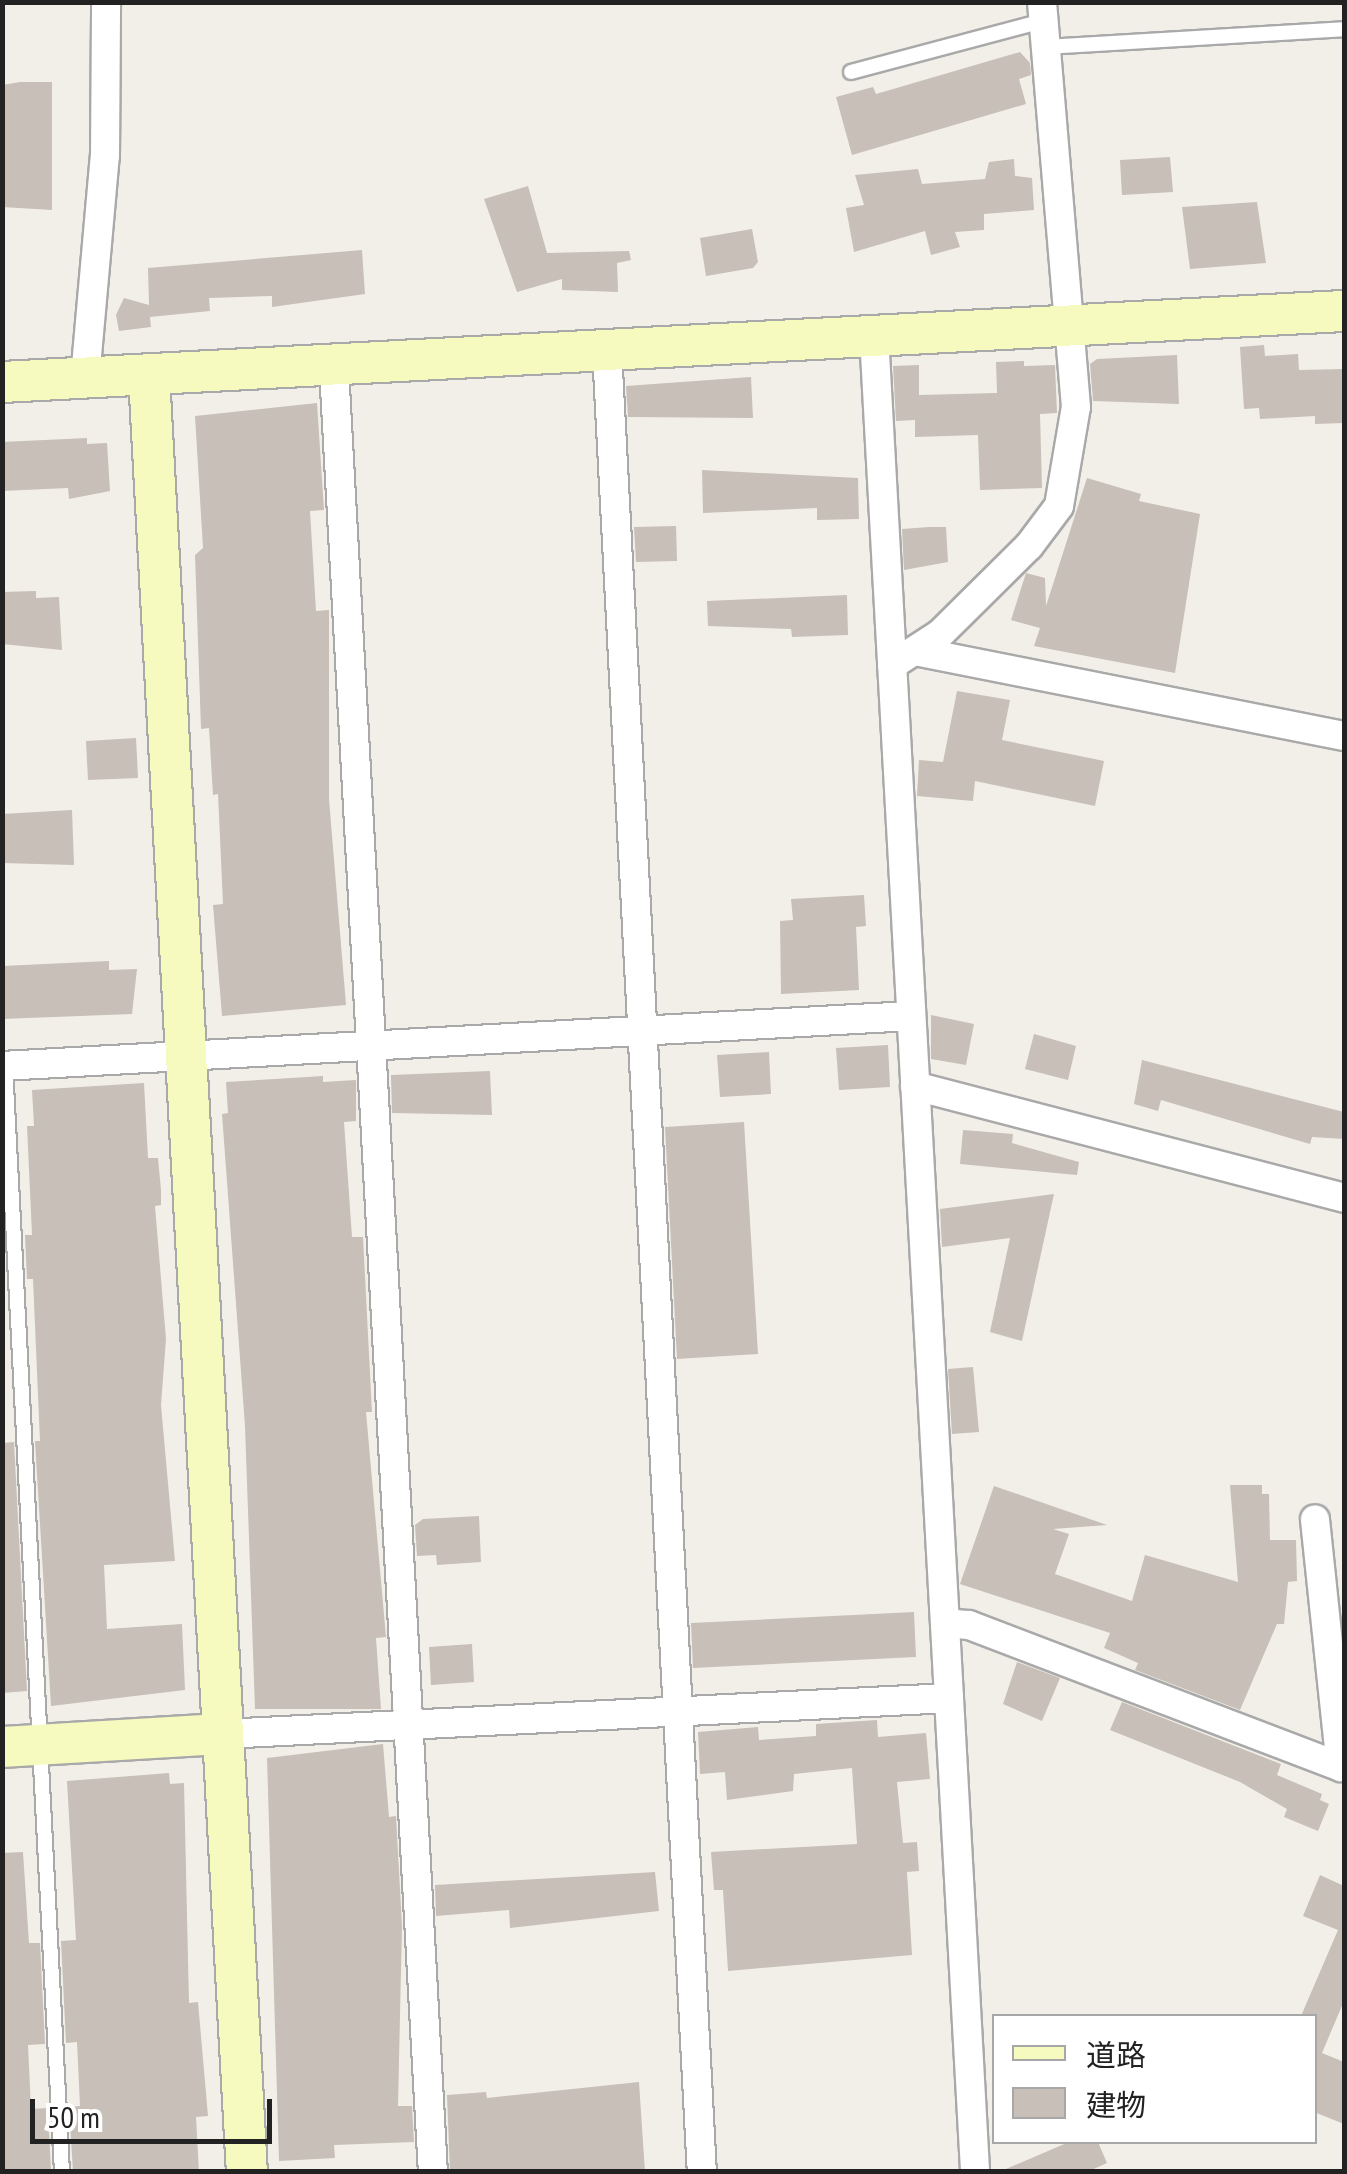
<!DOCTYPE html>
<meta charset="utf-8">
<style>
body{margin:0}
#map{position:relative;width:1347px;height:2174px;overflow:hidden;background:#f2efe9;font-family:"PT Sans Narrow","Noto Sans JP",sans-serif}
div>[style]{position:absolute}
.building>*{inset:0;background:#c7bfb8}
.roads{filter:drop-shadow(2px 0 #a9a9a9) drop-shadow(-2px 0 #a9a9a9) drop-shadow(0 2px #a9a9a9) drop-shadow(0 -2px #a9a9a9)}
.lane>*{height:14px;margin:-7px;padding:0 7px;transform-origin:7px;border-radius:7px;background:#fff}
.street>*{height:28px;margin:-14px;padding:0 14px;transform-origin:14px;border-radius:14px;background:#fff}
.secondary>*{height:40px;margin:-20px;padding:0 20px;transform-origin:20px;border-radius:20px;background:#f7fabf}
span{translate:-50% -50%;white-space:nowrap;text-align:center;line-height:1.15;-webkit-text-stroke:10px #fff;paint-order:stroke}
.frame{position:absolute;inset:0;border:5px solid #222;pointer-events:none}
.legend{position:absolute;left:992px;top:2014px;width:325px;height:130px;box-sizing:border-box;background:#fff;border:2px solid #a7a7a7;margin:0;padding:12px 18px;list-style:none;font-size:30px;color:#222}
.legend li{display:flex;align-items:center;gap:20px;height:50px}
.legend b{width:50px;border:2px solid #a7a7a7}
.scale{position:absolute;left:30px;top:2099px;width:242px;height:45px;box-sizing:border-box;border:5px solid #222;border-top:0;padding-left:12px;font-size:30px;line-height:35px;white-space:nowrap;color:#222;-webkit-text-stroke:8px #fff;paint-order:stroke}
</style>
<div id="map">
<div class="building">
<div style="clip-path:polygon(1020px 52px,1030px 63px,1031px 75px,1019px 79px,1026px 104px,852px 155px,836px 97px,873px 87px,876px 94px)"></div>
<div style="clip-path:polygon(20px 82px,52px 82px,52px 210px,2px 207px,2px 85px)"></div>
<div style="clip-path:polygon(1170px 157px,1173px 192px,1122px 195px,1120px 160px)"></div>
<div style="clip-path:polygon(1014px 159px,1015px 176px,1032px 178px,1034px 210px,984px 214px,984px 230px,955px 232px,960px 247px,931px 255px,925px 231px,854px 252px,846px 208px,864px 205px,855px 175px,918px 169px,922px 184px,985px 179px,989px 162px)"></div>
<div style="clip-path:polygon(528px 186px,547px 253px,629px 251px,631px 260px,617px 263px,618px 292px,562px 290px,562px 279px,517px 292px,484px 199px)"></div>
<div style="clip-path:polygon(1257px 202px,1266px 263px,1190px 269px,1182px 207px)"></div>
<div style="clip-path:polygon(752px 229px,758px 262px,753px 268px,706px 276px,700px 238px)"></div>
<div style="clip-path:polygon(362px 250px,365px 294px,272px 307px,272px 296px,209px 298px,210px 311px,150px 317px,151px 327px,119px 331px,116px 315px,124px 298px,149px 305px,148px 268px)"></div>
<div style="clip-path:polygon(1264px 345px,1265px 356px,1298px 354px,1299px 370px,1344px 369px,1344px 423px,1315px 424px,1315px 416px,1260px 419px,1259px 408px,1244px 409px,1240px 347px)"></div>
<div style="clip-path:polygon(1177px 355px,1179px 404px,1093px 401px,1090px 364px,1097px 359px)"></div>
<div style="clip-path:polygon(1024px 361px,1024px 366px,1055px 365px,1057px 413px,1040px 414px,1042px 488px,980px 490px,978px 435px,915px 437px,915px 420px,896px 421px,893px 366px,919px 365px,919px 395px,997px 393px,996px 362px)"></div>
<div style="clip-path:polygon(751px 377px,753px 418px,628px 417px,626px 386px)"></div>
<div style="clip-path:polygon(317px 403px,324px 510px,310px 511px,316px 611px,329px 610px,329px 799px,346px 1005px,222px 1016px,213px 905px,223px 904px,218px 794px,213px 795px,209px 728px,201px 729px,195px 555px,203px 548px,195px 416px)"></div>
<div style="clip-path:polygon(87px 438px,87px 444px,107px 443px,110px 491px,69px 499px,68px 488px,2px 491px,2px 442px)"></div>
<div style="clip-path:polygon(702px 470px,858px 478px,859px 519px,817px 520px,817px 508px,703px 513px)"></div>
<div style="clip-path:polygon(1087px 478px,1141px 494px,1139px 501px,1200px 514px,1175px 673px,1034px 646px,1040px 628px,1011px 620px,1026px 573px,1045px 578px,1046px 606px)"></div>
<div style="clip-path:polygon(676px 526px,677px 561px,636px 562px,634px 527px)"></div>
<div style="clip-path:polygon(929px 527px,946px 527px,948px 562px,904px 570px,902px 529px)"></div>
<div style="clip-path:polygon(36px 591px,36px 598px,59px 597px,62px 650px,2px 644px,2px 592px)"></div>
<div style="clip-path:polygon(847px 595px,848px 635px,792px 637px,791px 629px,708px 626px,707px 601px)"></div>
<div style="clip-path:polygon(957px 691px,1010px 700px,1002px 740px,1104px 761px,1095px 806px,975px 781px,973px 801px,917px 796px,919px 760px,943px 762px)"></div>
<div style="clip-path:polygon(136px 738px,138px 778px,88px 780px,86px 741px)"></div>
<div style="clip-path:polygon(72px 810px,74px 865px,2px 863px,2px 814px)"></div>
<div style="clip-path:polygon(864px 895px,866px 926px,856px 927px,859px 990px,781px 994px,780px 921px,793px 920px,791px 899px)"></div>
<div style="clip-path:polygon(109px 961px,109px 970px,137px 969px,132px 1014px,2px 1019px,2px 966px)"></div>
<div style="clip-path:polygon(931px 1015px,974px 1024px,966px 1065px,931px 1059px)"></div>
<div style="clip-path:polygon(1034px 1034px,1076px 1046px,1068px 1080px,1025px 1069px)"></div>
<div style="clip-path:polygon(888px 1045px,890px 1087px,839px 1090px,836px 1048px)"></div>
<div style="clip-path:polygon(769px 1052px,771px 1094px,720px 1097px,717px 1055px)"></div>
<div style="clip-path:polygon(1142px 1060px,1344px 1112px,1344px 1139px,1312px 1137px,1310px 1144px,1161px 1100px,1158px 1111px,1134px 1104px)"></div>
<div style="clip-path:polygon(490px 1071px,492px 1115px,392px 1113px,391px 1075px)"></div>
<div style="clip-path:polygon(323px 1076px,323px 1082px,356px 1080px,356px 1121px,344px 1122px,352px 1237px,363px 1237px,372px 1412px,366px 1412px,386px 1637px,376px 1638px,381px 1709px,255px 1709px,245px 1426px,222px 1114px,228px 1113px,226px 1082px)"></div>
<div style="clip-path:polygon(144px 1083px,148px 1158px,158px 1158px,161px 1190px,161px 1205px,155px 1206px,166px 1339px,161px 1405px,175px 1561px,104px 1565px,107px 1629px,182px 1624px,185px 1690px,51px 1706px,35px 1441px,40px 1441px,33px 1279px,27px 1279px,25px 1235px,32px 1235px,27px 1126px,34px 1126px,32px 1090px)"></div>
<div style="clip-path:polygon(744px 1122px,758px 1354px,677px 1359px,665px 1127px)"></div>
<div style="clip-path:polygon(963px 1130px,1013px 1134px,1012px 1143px,1079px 1162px,1077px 1175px,960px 1164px)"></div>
<div style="clip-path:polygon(1054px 1194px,1022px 1341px,990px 1332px,1010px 1238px,942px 1247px,940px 1209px)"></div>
<div style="clip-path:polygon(973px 1367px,979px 1432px,952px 1434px,948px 1369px)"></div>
<div style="clip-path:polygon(14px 1442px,27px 1691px,2px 1693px,2px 1443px)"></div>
<div style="clip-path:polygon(1230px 1485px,1262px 1485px,1262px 1494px,1269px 1494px,1270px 1540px,1296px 1540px,1297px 1581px,1288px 1582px,1284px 1624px,1277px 1624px,1240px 1710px,1135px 1670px,1138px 1663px,1104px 1648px,1110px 1633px,960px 1584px,994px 1486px,1107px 1525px,1053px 1529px,1069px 1534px,1055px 1574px,1132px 1601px,1145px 1555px,1238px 1582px)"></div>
<div style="clip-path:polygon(479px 1516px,481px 1562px,437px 1565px,436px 1555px,417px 1556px,415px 1525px,423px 1519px)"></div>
<div style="clip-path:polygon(914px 1612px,916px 1657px,693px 1668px,691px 1623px)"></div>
<div style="clip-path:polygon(472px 1644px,474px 1682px,431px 1685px,429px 1647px)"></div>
<div style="clip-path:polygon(1017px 1662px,1060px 1678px,1042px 1721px,1003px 1704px)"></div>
<div style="clip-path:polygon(1122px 1702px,1281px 1764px,1277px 1775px,1322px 1794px,1320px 1800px,1329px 1804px,1318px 1831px,1284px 1817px,1287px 1809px,1240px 1782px,1110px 1730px)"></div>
<div style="clip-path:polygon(877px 1720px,878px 1737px,926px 1733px,930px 1779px,897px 1782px,903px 1843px,917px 1842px,919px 1871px,907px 1872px,912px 1955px,728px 1971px,723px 1890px,714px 1890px,711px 1852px,857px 1844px,852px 1768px,794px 1774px,793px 1791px,727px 1800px,725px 1772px,700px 1774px,698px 1732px,758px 1727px,759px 1740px,816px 1736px,816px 1724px)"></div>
<div style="clip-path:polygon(383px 1744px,389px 1817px,396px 1816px,402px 1926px,398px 2106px,412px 2106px,414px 2142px,334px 2145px,335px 2158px,279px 2161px,267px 1758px)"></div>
<div style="clip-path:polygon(169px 1773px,170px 1784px,184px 1783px,189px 2003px,198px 2002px,208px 2116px,196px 2117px,199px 2172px,73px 2172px,69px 2107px,80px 2106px,77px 2042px,66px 2043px,61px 1941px,76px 1940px,67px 1781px)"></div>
<div style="clip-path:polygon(23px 1852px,29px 1943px,40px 1943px,45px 2044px,28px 2045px,31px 2109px,48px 2108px,51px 2172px,2px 2172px,2px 1853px)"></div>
<div style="clip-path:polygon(655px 1872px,659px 1911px,510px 1928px,509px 1910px,436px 1916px,435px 1885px)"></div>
<div style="clip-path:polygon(1320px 1875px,1344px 1886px,1344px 2001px,1322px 2053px,1344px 2062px,1344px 2124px,1314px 2112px,1314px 2016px,1301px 2016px,1338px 1930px,1303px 1916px)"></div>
<div style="clip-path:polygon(639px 2082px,645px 2172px,450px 2172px,447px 2095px,486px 2092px,487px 2098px)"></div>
<div style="clip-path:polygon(1069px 2142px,1098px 2142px,1107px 2163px,1087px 2172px,999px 2172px)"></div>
</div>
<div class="roads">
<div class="lane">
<div style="left:1044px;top:47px;width:301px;rotate:-3.4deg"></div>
<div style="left:851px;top:72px;width:199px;rotate:-14.9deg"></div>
<div style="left:5px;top:1066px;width:1107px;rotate:87.05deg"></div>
</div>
<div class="street">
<div style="left:874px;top:335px;width:1840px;rotate:86.85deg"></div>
<div style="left:607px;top:350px;width:1824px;rotate:87.02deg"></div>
<div style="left:334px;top:369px;width:1806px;rotate:86.86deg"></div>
<div style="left:85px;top:378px;width:223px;rotate:-84.9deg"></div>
<div style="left:105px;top:156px;width:154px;rotate:-89.6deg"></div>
<div style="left:920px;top:652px;width:432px;rotate:11.2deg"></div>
<div style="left:892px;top:665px;width:57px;rotate:-32.9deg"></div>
<div style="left:940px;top:634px;width:125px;rotate:-44.7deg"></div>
<div style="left:1029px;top:546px;width:50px;rotate:-53.1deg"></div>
<div style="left:1059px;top:506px;width:100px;rotate:-80.3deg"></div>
<div style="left:1076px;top:407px;width:406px;rotate:-94.8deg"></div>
<div style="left:2px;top:1066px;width:910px;rotate:-3.15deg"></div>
<div style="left:915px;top:1086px;width:443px;rotate:14.6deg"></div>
<div style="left:945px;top:1623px;width:24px;rotate:5deg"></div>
<div style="left:969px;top:1625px;width:398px;rotate:20.9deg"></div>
<div style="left:1341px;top:1767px;width:249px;rotate:-96deg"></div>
<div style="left:222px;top:1734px;width:728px;rotate:-2.83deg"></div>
</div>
<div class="secondary">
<div style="left:149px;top:376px;width:1799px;rotate:86.88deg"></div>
<div style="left:2px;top:382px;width:1344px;rotate:-3.03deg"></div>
<div style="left:2px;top:1747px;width:220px;rotate:-3.4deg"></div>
</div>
</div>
<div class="frame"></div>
<ul class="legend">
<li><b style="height:12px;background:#f7fabf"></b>道路</li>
<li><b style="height:28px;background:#c7bfb8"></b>建物</li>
</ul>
<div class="scale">50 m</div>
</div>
